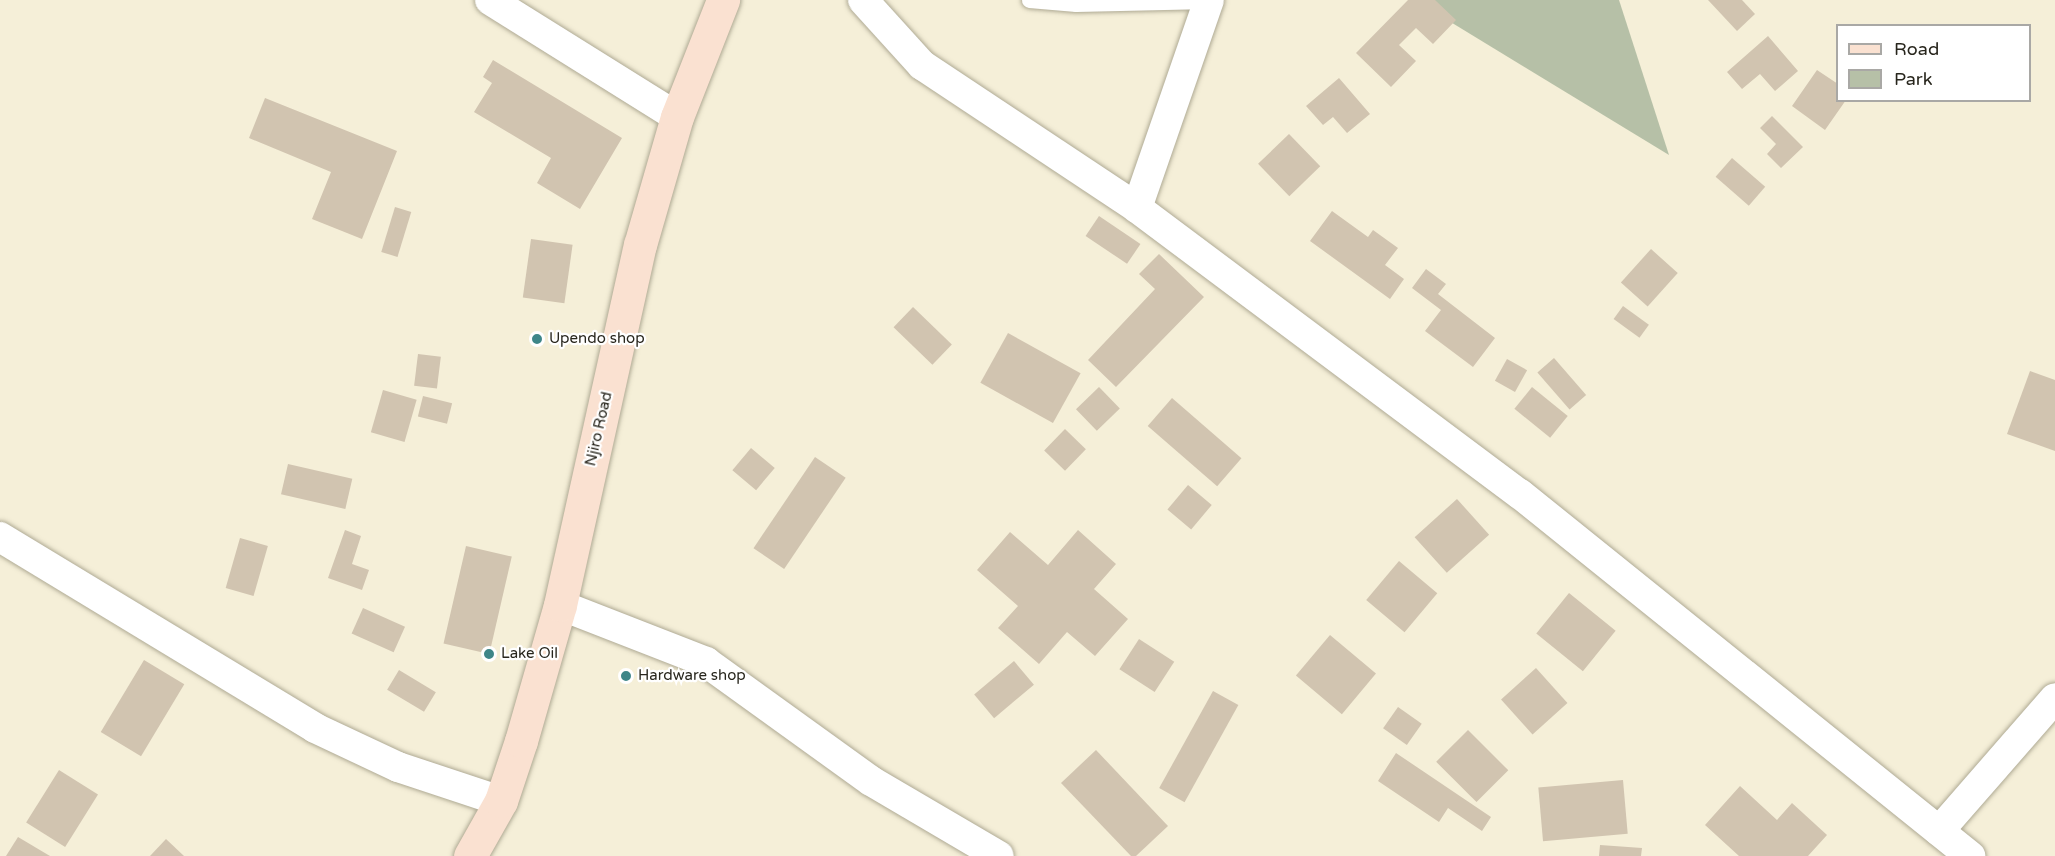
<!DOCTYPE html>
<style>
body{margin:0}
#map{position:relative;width:2055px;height:856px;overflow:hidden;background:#f5efd8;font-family:"Varela Round",sans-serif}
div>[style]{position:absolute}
.green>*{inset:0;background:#b6c0a7}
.building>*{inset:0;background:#d1c4b0;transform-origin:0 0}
.roads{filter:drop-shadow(0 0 2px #afaa94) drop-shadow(0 0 2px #afaa94)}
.lane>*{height:15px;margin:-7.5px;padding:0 7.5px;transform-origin:7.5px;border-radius:7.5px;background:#fff}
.street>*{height:30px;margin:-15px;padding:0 15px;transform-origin:15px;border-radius:15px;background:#fff}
.secondary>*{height:33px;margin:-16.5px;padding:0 16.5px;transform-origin:16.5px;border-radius:16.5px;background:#fae1d1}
.dots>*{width:16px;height:16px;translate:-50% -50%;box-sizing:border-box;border:3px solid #fff;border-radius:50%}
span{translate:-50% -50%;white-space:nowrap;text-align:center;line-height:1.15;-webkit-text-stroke:4.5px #fff;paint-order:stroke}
.poi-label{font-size:15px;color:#28261d}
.left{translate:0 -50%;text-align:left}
.street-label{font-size:15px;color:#28261d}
.legend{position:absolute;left:1836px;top:24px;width:195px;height:78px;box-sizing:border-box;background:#fff;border:2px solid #a9a8a5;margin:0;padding:8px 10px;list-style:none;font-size:18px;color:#28261d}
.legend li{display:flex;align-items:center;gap:12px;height:30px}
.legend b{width:30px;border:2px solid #a9a8a5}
</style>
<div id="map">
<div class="green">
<i style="clip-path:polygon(1429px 0,1619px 0,1669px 155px,1426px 7px)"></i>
</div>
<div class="building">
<i style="clip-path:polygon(1408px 0,1435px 0,1456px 20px,1433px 44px,1416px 28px,1399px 45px,1416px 61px,1391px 87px,1356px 53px)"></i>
<i style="clip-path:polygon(1708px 0,1742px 0,1755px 14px,1737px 31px)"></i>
<i style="clip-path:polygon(1768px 36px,1798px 71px,1775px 91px,1760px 74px,1742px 89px,1727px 72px)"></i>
<i style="clip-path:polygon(493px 60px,622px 138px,580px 209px,537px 183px,551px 158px,474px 112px,492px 83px,483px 77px)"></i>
<i style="clip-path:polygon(1817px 70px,1838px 84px,1838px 100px,1846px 100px,1825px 130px,1792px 106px)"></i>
<i style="clip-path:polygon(1339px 78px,1370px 114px,1347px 133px,1333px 117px,1323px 125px,1306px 106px)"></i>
<i style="clip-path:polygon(265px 98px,397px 151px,362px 239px,312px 219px,331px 172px,249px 138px)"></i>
<i style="clip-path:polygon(1772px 116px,1803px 147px,1781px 168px,1767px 154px,1776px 144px,1760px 128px)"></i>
<i style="left:1289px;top:134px;width:45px;height:43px;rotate:46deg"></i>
<i style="left:1732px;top:158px;width:44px;height:25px;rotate:41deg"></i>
<i style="left:395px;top:207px;width:17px;height:47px;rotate:17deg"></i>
<i style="clip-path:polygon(1332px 211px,1368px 237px,1373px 230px,1398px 248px,1385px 265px,1404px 279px,1390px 299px,1310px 241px)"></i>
<i style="left:1099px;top:216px;width:50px;height:24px;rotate:34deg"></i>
<i style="left:531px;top:239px;width:42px;height:59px;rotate:8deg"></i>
<i style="left:1651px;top:249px;width:36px;height:45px;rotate:42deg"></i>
<i style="clip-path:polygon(1159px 254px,1204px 297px,1116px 387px,1088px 360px,1155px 289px,1139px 274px)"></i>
<i style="clip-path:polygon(1426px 269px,1446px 284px,1438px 294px,1495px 338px,1473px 367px,1425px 331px,1441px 310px,1412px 288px)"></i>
<i style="left:1623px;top:306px;width:32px;height:16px;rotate:36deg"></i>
<i style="left:913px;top:307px;width:54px;height:28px;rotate:44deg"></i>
<i style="left:1008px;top:333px;width:83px;height:57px;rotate:29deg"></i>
<i style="left:418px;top:354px;width:23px;height:32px;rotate:7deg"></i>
<i style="left:1554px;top:358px;width:49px;height:22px;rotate:49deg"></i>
<i style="left:1507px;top:359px;width:23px;height:25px;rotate:29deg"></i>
<i style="clip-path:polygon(2030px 371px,2055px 380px,2055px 451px,2007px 434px)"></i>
<i style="left:1099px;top:387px;width:30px;height:32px;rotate:46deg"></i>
<i style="left:1532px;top:387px;width:46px;height:28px;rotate:39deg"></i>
<i style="left:383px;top:390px;width:35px;height:44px;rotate:16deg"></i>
<i style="left:423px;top:396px;width:30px;height:21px;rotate:14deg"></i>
<i style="left:1172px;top:398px;width:92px;height:37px;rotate:41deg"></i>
<i style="left:1065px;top:429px;width:29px;height:30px;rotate:44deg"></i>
<i style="left:751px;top:448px;width:31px;height:29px;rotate:40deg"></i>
<i style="left:815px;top:457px;width:37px;height:110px;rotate:34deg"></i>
<i style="left:288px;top:464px;width:66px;height:31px;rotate:13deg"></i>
<i style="left:1188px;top:485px;width:31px;height:32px;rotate:40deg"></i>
<i style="left:1457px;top:499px;width:48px;height:57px;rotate:48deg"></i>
<i style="clip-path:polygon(345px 530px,361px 536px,352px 564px,369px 570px,362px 590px,328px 578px)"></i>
<i style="clip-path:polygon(1078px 530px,1116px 564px,1094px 589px,1128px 619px,1095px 656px,1067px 632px,1039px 664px,998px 628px,1018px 606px,977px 570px,1010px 532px,1048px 565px)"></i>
<i style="left:240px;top:538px;width:29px;height:52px;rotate:16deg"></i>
<i style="left:466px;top:546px;width:47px;height:100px;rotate:13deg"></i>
<i style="left:1399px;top:561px;width:50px;height:51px;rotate:40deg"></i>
<i style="left:1569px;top:593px;width:60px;height:52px;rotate:39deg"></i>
<i style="left:363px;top:608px;width:46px;height:28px;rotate:24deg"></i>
<i style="left:1330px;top:635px;width:60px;height:53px;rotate:40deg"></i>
<i style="left:1139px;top:639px;width:42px;height:36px;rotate:33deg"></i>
<i style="left:144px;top:660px;width:47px;height:84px;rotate:31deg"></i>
<i style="left:1014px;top:661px;width:31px;height:52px;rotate:50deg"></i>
<i style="left:1536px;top:668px;width:47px;height:47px;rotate:48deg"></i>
<i style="left:399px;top:670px;width:43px;height:23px;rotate:31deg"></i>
<i style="left:1213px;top:691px;width:29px;height:111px;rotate:29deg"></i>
<i style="left:1398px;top:707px;width:29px;height:26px;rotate:35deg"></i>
<i style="left:1468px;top:730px;width:57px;height:45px;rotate:45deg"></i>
<i style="clip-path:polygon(1096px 750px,1168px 826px,1136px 856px,1131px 856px,1061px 783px)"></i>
<i style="clip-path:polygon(1396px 753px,1491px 817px,1482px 831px,1448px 808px,1439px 822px,1378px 781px)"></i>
<i style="left:59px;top:770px;width:46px;height:62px;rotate:32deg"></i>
<i style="left:1623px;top:780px;width:54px;height:85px;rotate:85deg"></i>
<i style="clip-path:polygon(1740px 786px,1777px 820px,1792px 803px,1827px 835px,1808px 856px,1739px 856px,1705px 825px)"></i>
<i style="clip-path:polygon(18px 837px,50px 856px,6px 856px)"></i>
<i style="clip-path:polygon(166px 839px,184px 856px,150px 856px)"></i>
<i style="clip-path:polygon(1600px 845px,1642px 848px,1641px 856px,1599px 856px)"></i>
</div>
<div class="roads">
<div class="lane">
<i style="left:1029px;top:0;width:47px;rotate:4.9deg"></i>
<i style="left:1076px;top:4px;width:133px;rotate:-1.3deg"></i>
</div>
<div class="street">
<i style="left:490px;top:0;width:221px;rotate:32deg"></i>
<i style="left:863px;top:0;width:88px;rotate:47.8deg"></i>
<i style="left:922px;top:65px;width:258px;rotate:33.6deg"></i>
<i style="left:1137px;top:208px;width:478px;rotate:36.8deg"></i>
<i style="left:1520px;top:494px;width:578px;rotate:38.81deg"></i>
<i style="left:1137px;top:208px;width:220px;rotate:-70.9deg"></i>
<i style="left:0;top:537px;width:368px;rotate:31.2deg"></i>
<i style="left:315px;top:728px;width:92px;rotate:25.2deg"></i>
<i style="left:398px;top:767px;width:108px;rotate:18.3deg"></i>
<i style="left:560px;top:605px;width:157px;rotate:21.3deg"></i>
<i style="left:706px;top:662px;width:203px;rotate:35.8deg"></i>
<i style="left:871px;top:781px;width:148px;rotate:30.4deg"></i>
<i style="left:1939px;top:831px;width:176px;rotate:-48.9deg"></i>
</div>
<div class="secondary">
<i style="left:470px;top:856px;width:63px;rotate:-60.6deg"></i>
<i style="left:501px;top:801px;width:63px;rotate:-71.6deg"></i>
<i style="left:521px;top:741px;width:141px;rotate:-74deg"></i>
<i style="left:560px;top:605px;width:369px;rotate:-77.5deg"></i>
<i style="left:640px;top:245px;width:133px;rotate:-73.9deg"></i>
<i style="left:677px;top:117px;width:126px;rotate:-68.5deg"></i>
</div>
</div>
<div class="dots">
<i style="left:537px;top:339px;background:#3e8688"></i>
<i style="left:489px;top:654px;background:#3e8688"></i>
<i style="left:626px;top:676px;background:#3e8688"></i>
</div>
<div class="poi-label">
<span class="left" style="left:549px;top:339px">Upendo shop</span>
<span class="left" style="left:501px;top:654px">Lake Oil</span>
<span class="left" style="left:638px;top:676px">Hardware shop</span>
</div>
<div class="street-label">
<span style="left:599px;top:429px;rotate:-77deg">Njiro Road</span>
</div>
<ul class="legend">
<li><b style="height:8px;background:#fae1d1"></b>Road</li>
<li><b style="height:16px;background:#b6c0a7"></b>Park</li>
</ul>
</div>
